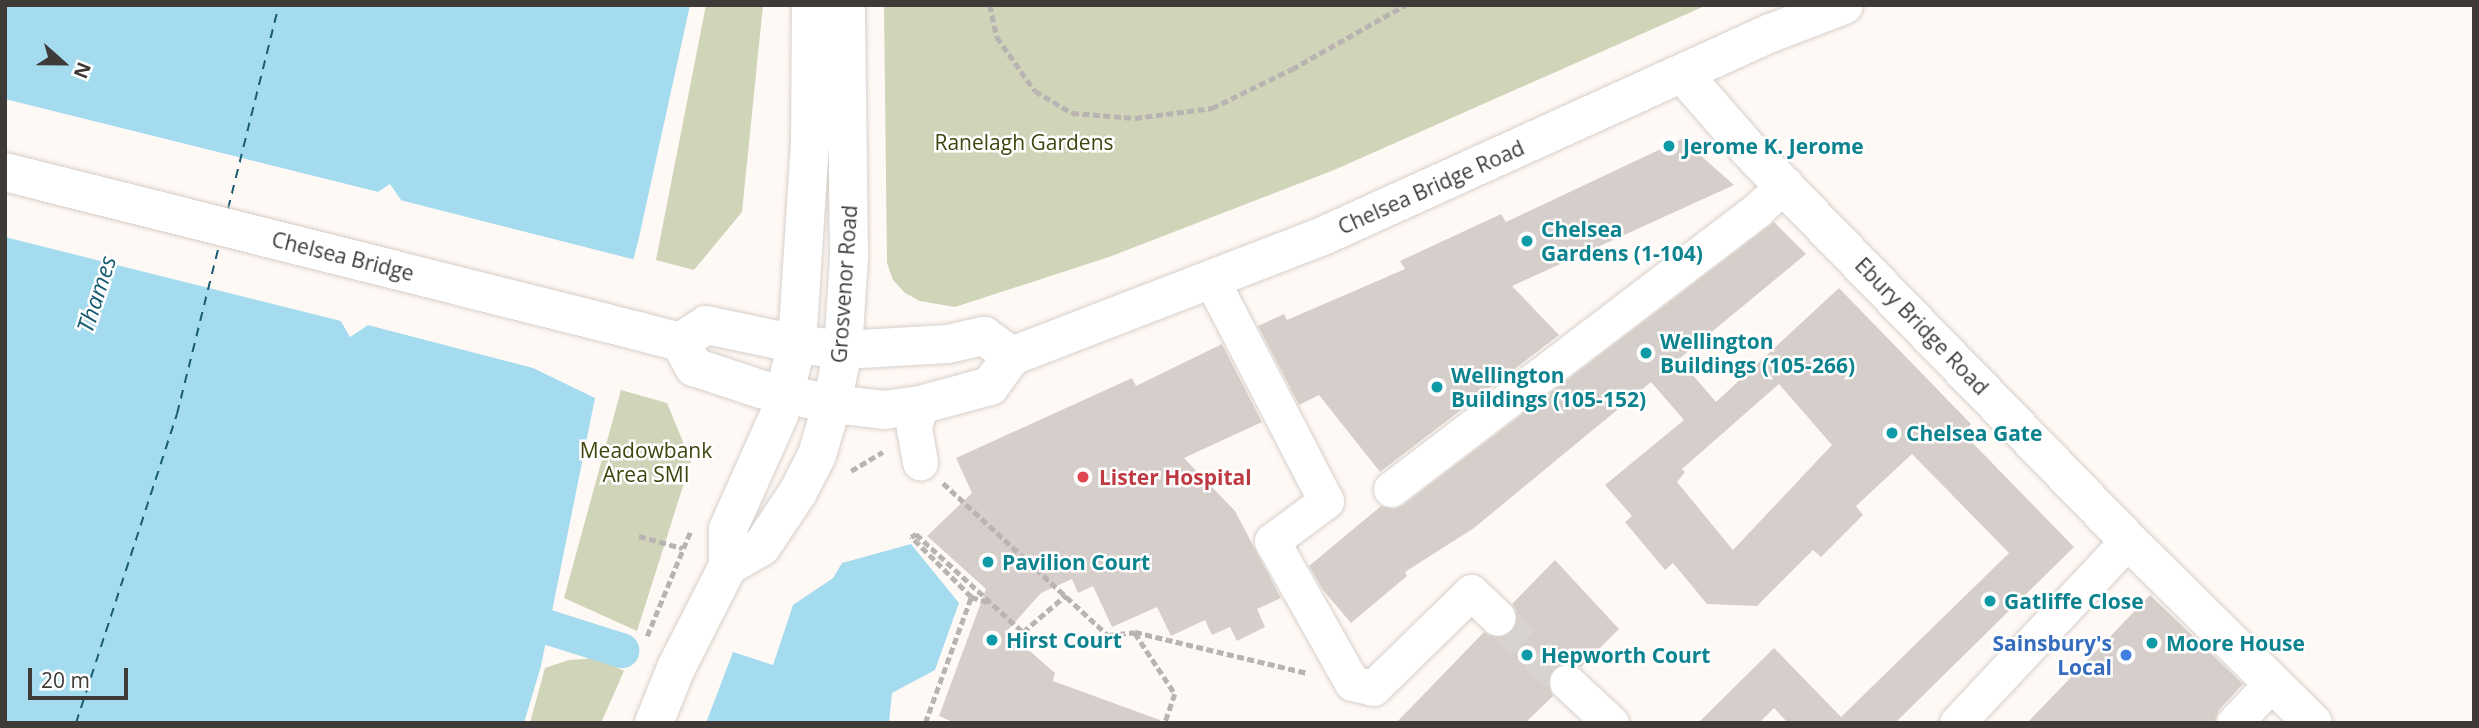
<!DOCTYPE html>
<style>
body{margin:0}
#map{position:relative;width:2479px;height:728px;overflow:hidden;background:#fff9f5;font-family:"Open Sans",sans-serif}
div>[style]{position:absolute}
.green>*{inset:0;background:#d0d4b8}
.water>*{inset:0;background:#a5dbef}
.pier>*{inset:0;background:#fff9f5;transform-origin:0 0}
.canal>*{height:35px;margin:-17.5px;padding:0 17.5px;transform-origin:17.5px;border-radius:17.5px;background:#a5dbef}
.ferry>*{height:2px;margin-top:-1px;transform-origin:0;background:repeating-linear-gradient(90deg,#175c71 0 9px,transparent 0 16px)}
.building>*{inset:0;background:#d6ceca}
.minor-tunnel>*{height:35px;margin-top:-17.5px;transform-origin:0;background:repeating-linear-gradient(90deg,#d8d3cf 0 35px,transparent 0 53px)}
.path>*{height:4.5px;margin-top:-2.25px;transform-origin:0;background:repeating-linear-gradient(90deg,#b9b4b1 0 7px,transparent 0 10.5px)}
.roads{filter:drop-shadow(0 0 2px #d7d0cb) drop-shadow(0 0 2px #d7d0cb)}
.minor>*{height:35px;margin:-17.5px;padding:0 17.5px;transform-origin:17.5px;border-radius:17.5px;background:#fff}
.major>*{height:38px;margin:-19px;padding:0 19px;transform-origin:19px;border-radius:19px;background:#fff}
.highway>*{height:38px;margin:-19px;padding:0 19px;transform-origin:19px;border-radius:19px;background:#fff}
.dots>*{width:19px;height:19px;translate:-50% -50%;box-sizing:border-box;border:4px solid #fff;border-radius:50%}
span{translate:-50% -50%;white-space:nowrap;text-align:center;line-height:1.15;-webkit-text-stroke:5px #fff;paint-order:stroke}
.park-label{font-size:21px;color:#41450f}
.culture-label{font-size:21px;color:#0d838f;font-weight:700}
.left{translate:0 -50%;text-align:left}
.street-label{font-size:21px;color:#3d3a38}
.health-label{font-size:21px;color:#be3a42;font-weight:700}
.shop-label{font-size:21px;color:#366cbe;font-weight:700}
.right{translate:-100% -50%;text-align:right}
.water-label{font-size:23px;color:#175c71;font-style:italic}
.frame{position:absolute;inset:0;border:7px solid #3d3a38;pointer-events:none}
.north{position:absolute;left:28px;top:28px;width:70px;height:70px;-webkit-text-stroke:5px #fff;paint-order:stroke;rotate:111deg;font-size:19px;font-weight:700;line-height:28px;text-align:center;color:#3d3a38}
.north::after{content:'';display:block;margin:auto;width:24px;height:32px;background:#3d3a38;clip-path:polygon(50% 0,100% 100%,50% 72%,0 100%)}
.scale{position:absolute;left:28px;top:668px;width:100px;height:32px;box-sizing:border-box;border:4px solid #3d3a38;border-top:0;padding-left:9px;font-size:21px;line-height:24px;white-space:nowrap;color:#3d3a38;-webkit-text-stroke:5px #fff;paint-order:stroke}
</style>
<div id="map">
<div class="green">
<i style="clip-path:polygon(706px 5px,763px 5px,742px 212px,694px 270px,656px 260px)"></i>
<i style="clip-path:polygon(884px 5px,1707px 5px,1334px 170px,1109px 257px,955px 307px,920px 301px,905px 293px,893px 280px,887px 263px)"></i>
<i style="clip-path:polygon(621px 390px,667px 403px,691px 461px,637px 631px,564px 598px)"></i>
<i style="clip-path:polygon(599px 658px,624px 671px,601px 723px,530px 723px,545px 668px,569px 660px)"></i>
</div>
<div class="water">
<i style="clip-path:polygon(evenodd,5px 5px,690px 5px,638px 242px,595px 398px,541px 666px,524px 723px,5px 723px,5px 5px,390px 184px,401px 200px,368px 325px,350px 337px,339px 318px,375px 194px,390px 184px)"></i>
<i style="clip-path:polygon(911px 544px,959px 603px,935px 670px,892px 693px,889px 723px,706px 723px,733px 652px,773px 665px,793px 605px,833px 578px,842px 563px)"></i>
</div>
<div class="pier">
<i style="left:5px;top:99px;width:387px;height:134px;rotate:14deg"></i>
<i style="clip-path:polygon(396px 199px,636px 260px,599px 396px,595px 398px,533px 368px,364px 324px)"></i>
</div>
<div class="canal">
<i style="left:501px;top:618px;width:48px;rotate:10.8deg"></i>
<i style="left:548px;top:627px;width:77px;rotate:17.5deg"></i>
</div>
<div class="ferry">
<i style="left:228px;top:209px;width:210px;rotate:-76deg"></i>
<i style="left:76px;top:723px;width:325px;rotate:-71.9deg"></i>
<i style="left:177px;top:414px;width:174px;rotate:-76deg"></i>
</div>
<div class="building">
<i style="clip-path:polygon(1682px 139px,1734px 185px,1512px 286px,1559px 335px,1380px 472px,1319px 395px,1299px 405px,1258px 326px,1284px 314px,1287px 320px,1405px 269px,1400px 261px,1501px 214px,1506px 222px)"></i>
<i style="clip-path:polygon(evenodd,1774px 222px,1806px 254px,1679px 359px,1716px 402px,1839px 288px,1971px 424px,1963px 433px,2074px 547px,1895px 723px,1788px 723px,1774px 708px,1759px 723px,1698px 723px,1774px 648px,1841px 717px,2009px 553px,1912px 454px,1856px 506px,1863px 515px,1821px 557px,1813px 550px,1757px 606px,1707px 604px,1673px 563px,1665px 570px,1625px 522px,1632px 516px,1605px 485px,1684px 420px,1651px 382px,1474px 528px,1405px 572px,1407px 576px,1351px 623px,1323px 590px,1309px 566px,1381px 506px,1393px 509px,1403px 505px,1774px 222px,1779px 384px,1832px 445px,1733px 550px,1677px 482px,1685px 472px,1682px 469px,1779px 384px)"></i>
<i style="clip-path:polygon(1222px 344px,1262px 422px,1184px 458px,1235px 511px,1281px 598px,1257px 609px,1265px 627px,1237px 641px,1230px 627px,1212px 635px,1205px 620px,1171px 636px,1157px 607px,1112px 627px,1093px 586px,1078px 593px,1072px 579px,1041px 593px,1007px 631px,1055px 673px,1053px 681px,1160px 720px,1159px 723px,955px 723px,939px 716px,986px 589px,927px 536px,972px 493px,956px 458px,1132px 378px,1136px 386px)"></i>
<i style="clip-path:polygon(1555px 560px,1619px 629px,1581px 667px,1571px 662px,1553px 668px,1547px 678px,1553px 696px,1525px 723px,1396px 723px,1484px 632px,1494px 638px,1512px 632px,1518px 622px,1517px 612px,1512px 604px)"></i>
<i style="clip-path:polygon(2150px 595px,2243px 684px,2219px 710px,2214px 723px,2027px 723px)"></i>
</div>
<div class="minor-tunnel">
<i style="left:1498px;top:618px;width:94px;rotate:42.8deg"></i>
</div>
<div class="path">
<i style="left:990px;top:5px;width:33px;rotate:78deg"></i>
<i style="left:997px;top:37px;width:66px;rotate:54.9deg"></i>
<i style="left:1035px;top:91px;width:43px;rotate:30.7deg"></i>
<i style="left:1072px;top:113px;width:63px;rotate:4.5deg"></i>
<i style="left:1135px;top:118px;width:78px;rotate:-7.4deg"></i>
<i style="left:1212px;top:108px;width:89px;rotate:-26deg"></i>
<i style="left:1292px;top:69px;width:130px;rotate:-29.5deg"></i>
<i style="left:851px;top:471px;width:37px;rotate:-31deg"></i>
<i style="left:943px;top:483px;width:224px;rotate:42.7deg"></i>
<i style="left:1108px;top:635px;width:27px;rotate:-6deg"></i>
<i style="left:1135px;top:632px;width:177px;rotate:13.4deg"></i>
<i style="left:639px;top:536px;width:45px;rotate:15.6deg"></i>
<i style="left:971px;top:597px;width:17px;rotate:17deg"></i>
<i style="left:1135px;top:633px;width:73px;rotate:56.7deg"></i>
<i style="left:1175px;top:694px;width:31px;rotate:109deg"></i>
<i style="left:647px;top:636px;width:115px;rotate:-67.5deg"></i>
<i style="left:925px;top:723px;width:134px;rotate:-69.9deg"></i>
<i style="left:971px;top:597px;width:85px;rotate:-135deg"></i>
<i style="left:911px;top:537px;width:6px;rotate:-31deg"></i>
<i style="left:916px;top:534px;width:145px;rotate:42.5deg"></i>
<i style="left:1023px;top:632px;width:57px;rotate:-40.7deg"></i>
</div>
<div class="roads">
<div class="minor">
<i style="left:1211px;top:279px;width:250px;rotate:62.6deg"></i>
<i style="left:1326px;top:501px;width:67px;rotate:143.5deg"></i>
<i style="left:1272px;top:541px;width:163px;rotate:60.6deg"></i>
<i style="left:1352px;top:683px;width:22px;rotate:13deg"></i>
<i style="left:1373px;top:688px;width:137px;rotate:-44.4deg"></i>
<i style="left:1471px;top:592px;width:37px;rotate:44deg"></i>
<i style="left:920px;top:405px;width:24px;rotate:105deg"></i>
<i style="left:914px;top:428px;width:35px;rotate:80deg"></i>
<i style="left:1391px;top:489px;width:459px;rotate:-37.3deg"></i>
<i style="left:1756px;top:211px;width:40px;rotate:-43deg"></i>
<i style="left:1567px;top:682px;width:60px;rotate:43deg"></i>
<i style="left:1957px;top:723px;width:250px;rotate:-46.9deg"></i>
<i style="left:2234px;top:723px;width:54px;rotate:-46.5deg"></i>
</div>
<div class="major">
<i style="left:1683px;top:74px;width:102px;rotate:49deg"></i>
<i style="left:1750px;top:151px;width:542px;rotate:45.82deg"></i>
<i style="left:2128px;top:540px;width:260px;rotate:44.7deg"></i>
<i style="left:5px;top:172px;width:649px;rotate:14.1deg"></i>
<i style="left:634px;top:330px;width:48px;rotate:14.6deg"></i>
<i style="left:680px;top:342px;width:29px;rotate:61deg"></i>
<i style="left:694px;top:367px;width:70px;rotate:18.4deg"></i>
<i style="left:760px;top:389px;width:74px;rotate:11.8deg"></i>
<i style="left:832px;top:404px;width:52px;rotate:6.6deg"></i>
<i style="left:884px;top:410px;width:36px;rotate:-8deg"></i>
<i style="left:920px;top:405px;width:73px;rotate:-15.2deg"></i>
<i style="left:990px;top:386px;width:37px;rotate:-54deg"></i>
<i style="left:1012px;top:356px;width:333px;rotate:-21.1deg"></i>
<i style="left:1323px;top:236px;width:492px;rotate:-24.4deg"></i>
<i style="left:1771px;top:33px;width:78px;rotate:-21deg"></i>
<i style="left:680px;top:342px;width:31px;rotate:-33deg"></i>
<i style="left:706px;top:325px;width:93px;rotate:11.8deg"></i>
<i style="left:797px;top:344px;width:46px;rotate:7.4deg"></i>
<i style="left:843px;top:350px;width:105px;rotate:-3.3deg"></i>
<i style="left:948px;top:344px;width:37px;rotate:-13deg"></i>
<i style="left:984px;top:336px;width:34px;rotate:36deg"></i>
</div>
<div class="highway">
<i style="left:728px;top:566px;width:39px;rotate:-30deg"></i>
<i style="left:762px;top:546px;width:65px;rotate:-56.3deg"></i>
<i style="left:798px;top:492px;width:42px;rotate:-62.8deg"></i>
<i style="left:817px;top:455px;width:53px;rotate:-73.6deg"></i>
<i style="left:832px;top:404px;width:55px;rotate:-78.5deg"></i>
<i style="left:843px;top:350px;width:94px;rotate:-86.3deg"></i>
<i style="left:849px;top:256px;width:251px;rotate:-90.7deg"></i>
<i style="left:654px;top:723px;width:59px;rotate:-68.2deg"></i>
<i style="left:676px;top:668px;width:114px;rotate:-63deg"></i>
<i style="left:728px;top:566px;width:37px;rotate:-90deg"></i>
<i style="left:728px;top:529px;width:125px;rotate:-65.9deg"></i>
<i style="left:779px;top:415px;width:73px;rotate:-75.8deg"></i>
<i style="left:797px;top:344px;width:201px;rotate:-86.3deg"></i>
<i style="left:810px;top:143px;width:138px;rotate:-89.6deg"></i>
</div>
</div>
<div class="dots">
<i style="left:1669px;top:146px;background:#0f9aa8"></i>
<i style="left:1527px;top:241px;background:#0f9aa8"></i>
<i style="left:1646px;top:353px;background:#0f9aa8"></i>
<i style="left:1437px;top:387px;background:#0f9aa8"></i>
<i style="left:1892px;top:433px;background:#0f9aa8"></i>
<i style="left:1083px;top:477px;background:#e0444e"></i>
<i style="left:988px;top:562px;background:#0f9aa8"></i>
<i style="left:1990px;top:601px;background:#0f9aa8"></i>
<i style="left:992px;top:640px;background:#0f9aa8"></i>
<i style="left:2152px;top:643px;background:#0f9aa8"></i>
<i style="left:1527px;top:655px;background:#0f9aa8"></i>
<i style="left:2126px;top:655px;background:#3f7fe0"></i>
</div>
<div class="park-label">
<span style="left:1024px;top:142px">Ranelagh Gardens</span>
<span style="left:646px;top:462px">Meadowbank<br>Area SMI</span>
</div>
<div class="culture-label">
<span class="left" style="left:1683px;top:146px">Jerome K. Jerome</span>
<span class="left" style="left:1541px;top:241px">Chelsea<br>Gardens (1-104)</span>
<span class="left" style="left:1660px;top:353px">Wellington<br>Buildings (105-266)</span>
<span class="left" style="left:1451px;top:387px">Wellington<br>Buildings (105-152)</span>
<span class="left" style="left:1906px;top:433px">Chelsea Gate</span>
<span class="left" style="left:1002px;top:562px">Pavilion Court</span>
<span class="left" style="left:2004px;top:601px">Gatliffe Close</span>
<span class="left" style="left:1006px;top:640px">Hirst Court</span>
<span class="left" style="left:2166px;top:643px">Moore House</span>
<span class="left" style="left:1541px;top:655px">Hepworth Court</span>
</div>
<div class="street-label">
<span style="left:1431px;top:187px;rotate:-24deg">Chelsea Bridge Road</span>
<span style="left:343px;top:256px;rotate:14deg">Chelsea Bridge</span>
<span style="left:844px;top:284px;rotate:-86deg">Grosvenor Road</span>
<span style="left:1922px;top:326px;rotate:46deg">Ebury Bridge Road</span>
</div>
<div class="health-label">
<span class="left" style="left:1099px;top:477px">Lister Hospital</span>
</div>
<div class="shop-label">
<span class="right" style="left:2112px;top:655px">Sainsbury's<br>Local</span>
</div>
<div class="water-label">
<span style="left:96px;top:294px;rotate:-72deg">Thames</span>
</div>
<div class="frame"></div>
<div class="north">N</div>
<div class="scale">20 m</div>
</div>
